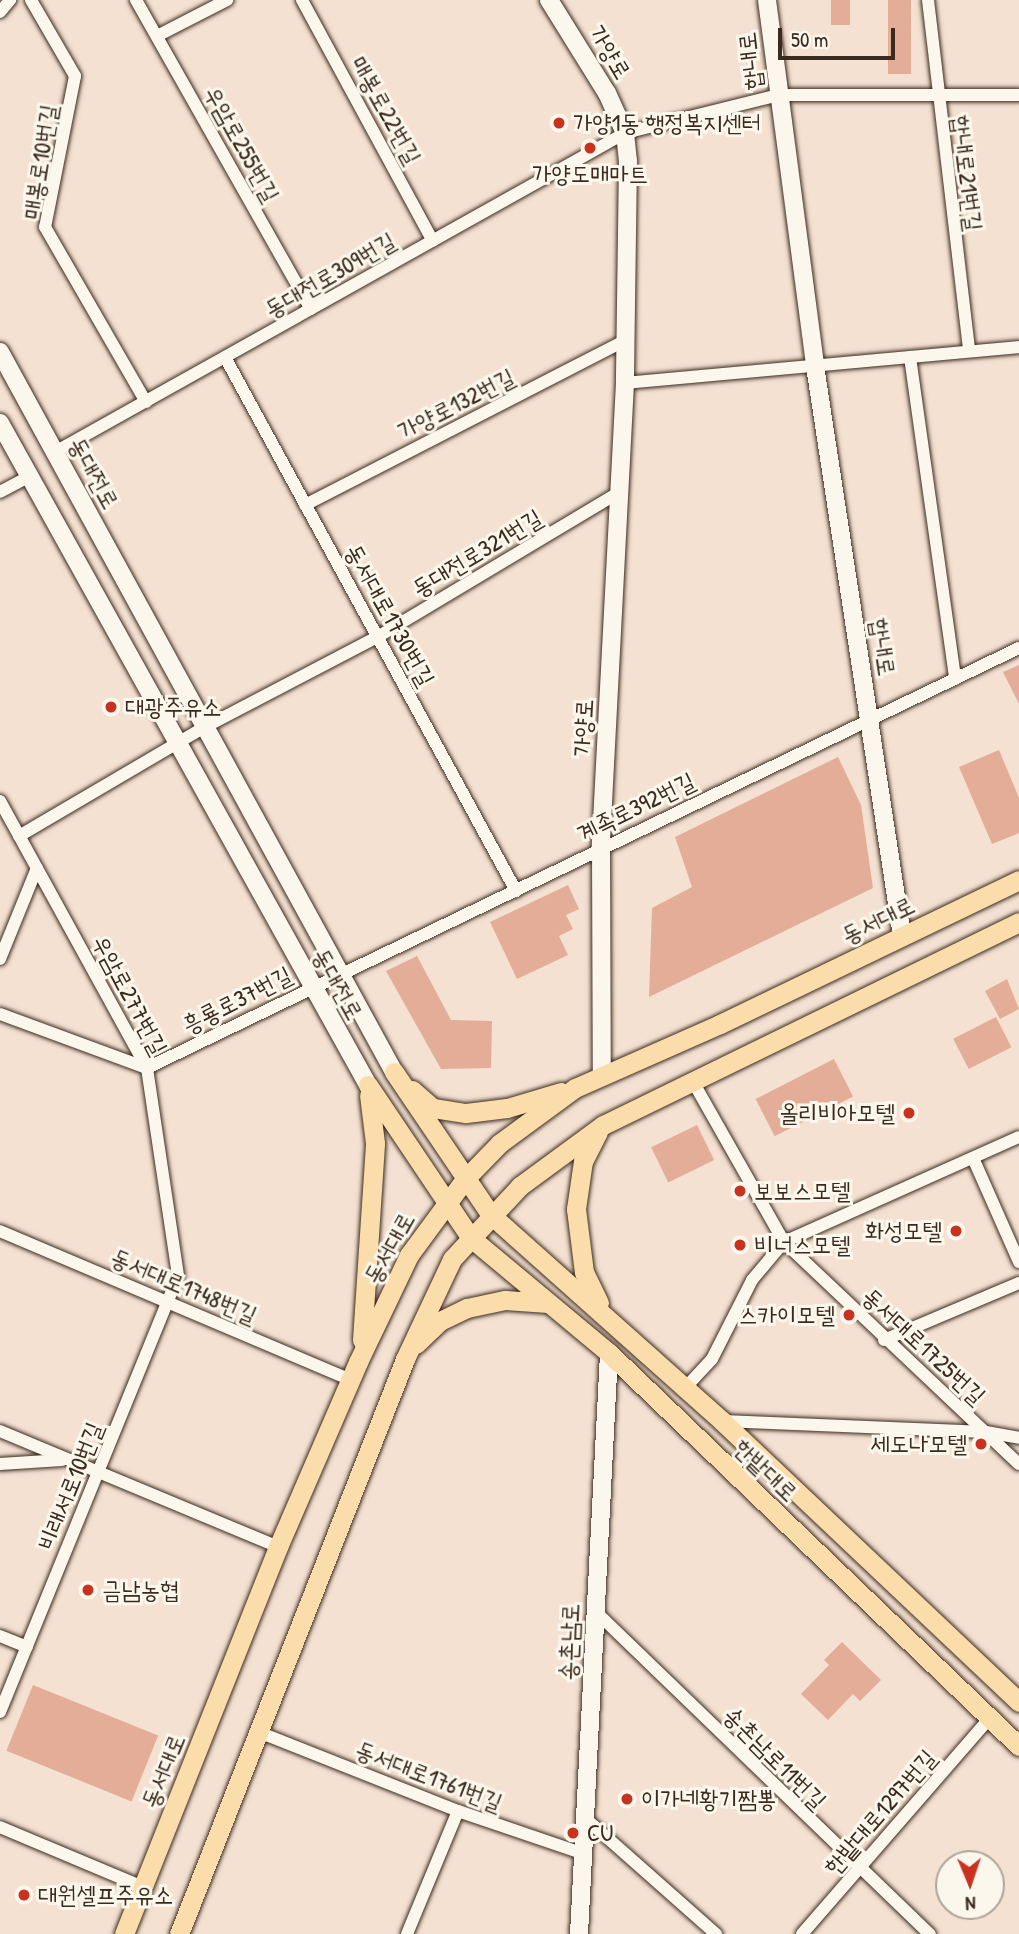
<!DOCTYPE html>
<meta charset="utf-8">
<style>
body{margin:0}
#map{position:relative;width:1019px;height:1934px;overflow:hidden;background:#f4e1d2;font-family:"Patrick Hand","Poor Story",sans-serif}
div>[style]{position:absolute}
.building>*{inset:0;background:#e3ad97;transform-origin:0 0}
.roads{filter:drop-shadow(0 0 2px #3b2a1e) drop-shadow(0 0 2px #3b2a1e)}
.street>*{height:12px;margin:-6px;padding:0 6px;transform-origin:6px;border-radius:6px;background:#fbf7ec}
.secondary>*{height:18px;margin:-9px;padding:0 9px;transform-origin:9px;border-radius:9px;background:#fbf7ec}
.primary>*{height:19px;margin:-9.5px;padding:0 9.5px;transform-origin:9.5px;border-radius:9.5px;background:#faddab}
.dots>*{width:19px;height:19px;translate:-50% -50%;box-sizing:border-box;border:4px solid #fbf7ec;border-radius:50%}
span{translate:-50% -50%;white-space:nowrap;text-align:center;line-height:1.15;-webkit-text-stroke:6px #fbf7ec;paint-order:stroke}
.street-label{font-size:24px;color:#3b2a1e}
.poi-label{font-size:24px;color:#3b2a1e}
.left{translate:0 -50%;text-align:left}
.right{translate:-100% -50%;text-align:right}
.north{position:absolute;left:935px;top:1850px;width:70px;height:70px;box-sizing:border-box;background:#fbf7ec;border:2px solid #aea59a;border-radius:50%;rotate:178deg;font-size:19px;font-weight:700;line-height:28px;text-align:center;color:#3b2a1e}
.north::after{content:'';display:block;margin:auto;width:24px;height:32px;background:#c8321e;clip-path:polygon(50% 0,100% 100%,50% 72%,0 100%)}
.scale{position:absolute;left:778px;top:28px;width:117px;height:32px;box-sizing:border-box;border:4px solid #3b2a1e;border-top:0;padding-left:9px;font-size:21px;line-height:24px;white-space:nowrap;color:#3b2a1e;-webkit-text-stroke:5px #fbf7ec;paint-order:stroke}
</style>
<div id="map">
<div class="building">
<i style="left:831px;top:0;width:19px;height:25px"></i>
<i style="left:888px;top:0;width:23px;height:74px"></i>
<i style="clip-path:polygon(1019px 665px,1019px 704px,1003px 672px)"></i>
<i style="clip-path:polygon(999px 750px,1019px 798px,1019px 833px,992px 844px,959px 767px)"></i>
<i style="clip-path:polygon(838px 757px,861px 805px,873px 888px,649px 997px,652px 908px,692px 887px,675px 837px)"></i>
<i style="clip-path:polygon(568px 885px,579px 909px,566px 915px,573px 929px,559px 936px,568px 955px,517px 979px,490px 922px)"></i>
<i style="clip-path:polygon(417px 956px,451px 1020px,492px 1021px,491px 1068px,441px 1069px,386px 971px)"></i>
<i style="clip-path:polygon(1007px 979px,1019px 1009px,1000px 1019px,985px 991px)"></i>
<i style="left:996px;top:1017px;width:34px;height:48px;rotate:63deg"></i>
<i style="left:834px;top:1059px;width:42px;height:88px;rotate:63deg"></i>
<i style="left:697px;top:1125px;width:39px;height:51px;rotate:64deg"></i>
<i style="clip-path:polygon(842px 1642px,881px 1680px,860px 1701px,853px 1694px,828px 1720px,801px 1694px,829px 1665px,824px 1660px)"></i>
<i style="left:33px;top:1685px;width:135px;height:71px;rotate:22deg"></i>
</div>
<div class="roads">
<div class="street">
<i style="left:31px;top:0;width:88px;rotate:59.9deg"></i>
<i style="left:75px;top:76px;width:154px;rotate:101.2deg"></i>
<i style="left:45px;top:227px;width:202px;rotate:60deg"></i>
<i style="left:136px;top:0;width:355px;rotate:60.5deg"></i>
<i style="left:302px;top:0;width:274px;rotate:61.5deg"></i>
<i style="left:928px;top:0;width:353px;rotate:83.3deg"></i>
<i style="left:0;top:12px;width:16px;rotate:-50deg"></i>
<i style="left:157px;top:36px;width:79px;rotate:-27.2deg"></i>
<i style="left:910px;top:357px;width:325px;rotate:82deg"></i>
<i style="left:226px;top:359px;width:606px;rotate:61.4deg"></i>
<i style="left:625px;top:383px;width:396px;rotate:-5.2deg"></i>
<i style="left:55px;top:452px;width:653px;rotate:-29.23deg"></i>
<i style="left:625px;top:133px;width:159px;rotate:-13.9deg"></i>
<i style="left:779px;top:95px;width:240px"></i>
<i style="left:0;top:492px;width:34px;rotate:-28deg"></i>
<i style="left:305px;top:505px;width:361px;rotate:-27.2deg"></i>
<i style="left:0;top:801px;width:305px;rotate:61.2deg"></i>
<i style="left:147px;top:1068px;width:210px;rotate:81.5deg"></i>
<i style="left:178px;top:1276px;width:471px;rotate:112.2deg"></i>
<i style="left:19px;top:836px;width:216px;rotate:-30.4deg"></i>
<i style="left:205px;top:727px;width:196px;rotate:-27.6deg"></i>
<i style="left:379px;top:636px;width:281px;rotate:-30.9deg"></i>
<i style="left:0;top:959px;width:98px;rotate:-67.9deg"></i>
<i style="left:0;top:1014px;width:157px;rotate:20.2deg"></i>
<i style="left:147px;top:1068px;width:968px;rotate:-25.72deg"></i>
<i style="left:692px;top:1080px;width:186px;rotate:60.4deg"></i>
<i style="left:784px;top:1242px;width:323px;rotate:43.4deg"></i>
<i style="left:973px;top:1158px;width:114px;rotate:66.1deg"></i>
<i style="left:0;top:1231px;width:381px;rotate:23deg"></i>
<i style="left:884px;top:1340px;width:147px;rotate:-22.9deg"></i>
<i style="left:686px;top:1387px;width:38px;rotate:-47deg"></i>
<i style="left:712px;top:1359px;width:89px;rotate:-63.1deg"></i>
<i style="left:752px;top:1280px;width:50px;rotate:-49.9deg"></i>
<i style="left:784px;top:1242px;width:257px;rotate:-24.1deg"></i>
<i style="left:723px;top:1421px;width:263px;rotate:2.4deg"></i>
<i style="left:986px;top:1432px;width:34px;rotate:10deg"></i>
<i style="left:0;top:1431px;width:301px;rotate:22.6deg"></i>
<i style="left:0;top:1464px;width:62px;rotate:-3.7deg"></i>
<i style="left:594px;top:1610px;width:467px;rotate:44deg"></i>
<i style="left:0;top:1636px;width:29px;rotate:22deg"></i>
<i style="left:261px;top:1733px;width:212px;rotate:21.6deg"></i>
<i style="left:458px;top:1811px;width:133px;rotate:18.8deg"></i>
<i style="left:586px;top:1819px;width:174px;rotate:41.5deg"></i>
<i style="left:0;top:1827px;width:155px;rotate:22.8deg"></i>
<i style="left:407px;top:1934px;width:133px;rotate:-67.5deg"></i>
<i style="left:802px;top:1934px;width:286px;rotate:-49deg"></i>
</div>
<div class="secondary">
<i style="left:549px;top:0;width:110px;rotate:58.1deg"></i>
<i style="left:607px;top:93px;width:44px;rotate:65.8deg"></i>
<i style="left:625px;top:133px;width:28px;rotate:84deg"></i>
<i style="left:628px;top:161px;width:222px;rotate:90.8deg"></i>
<i style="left:625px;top:383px;width:464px;rotate:93deg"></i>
<i style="left:601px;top:846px;width:230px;rotate:89.8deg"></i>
<i style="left:767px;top:0;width:369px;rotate:82.5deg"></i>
<i style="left:815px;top:366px;width:577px;rotate:81.32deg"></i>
<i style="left:0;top:352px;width:821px;rotate:61.31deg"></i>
<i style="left:0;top:423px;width:757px;rotate:60.93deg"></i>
<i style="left:579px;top:1934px;width:582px;rotate:-87.04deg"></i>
</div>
<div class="primary">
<i style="left:394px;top:1072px;width:173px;rotate:55.9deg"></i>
<i style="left:491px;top:1215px;width:310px;rotate:41.7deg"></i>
<i style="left:722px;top:1421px;width:409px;rotate:43.4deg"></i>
<i style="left:368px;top:1085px;width:184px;rotate:56.1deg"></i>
<i style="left:471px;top:1238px;width:180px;rotate:39.8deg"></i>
<i style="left:609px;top:1353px;width:568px;rotate:43.79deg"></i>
<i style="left:412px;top:1090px;width:28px;rotate:41deg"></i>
<i style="left:433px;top:1108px;width:33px;rotate:9deg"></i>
<i style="left:466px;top:1113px;width:41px;rotate:-7deg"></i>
<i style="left:507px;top:1108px;width:56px;rotate:-16.5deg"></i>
<i style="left:598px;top:1132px;width:33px;rotate:117deg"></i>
<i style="left:583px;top:1161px;width:49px;rotate:98.3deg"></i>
<i style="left:576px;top:1209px;width:64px;rotate:82.8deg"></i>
<i style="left:584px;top:1272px;width:34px;rotate:64deg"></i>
<i style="left:362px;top:1340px;width:197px;rotate:-86.2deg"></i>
<i style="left:375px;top:1143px;width:48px;rotate:-97.1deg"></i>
<i style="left:416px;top:1344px;width:33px;rotate:-44deg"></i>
<i style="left:440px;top:1321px;width:30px;rotate:-26deg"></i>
<i style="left:467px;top:1308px;width:39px;rotate:-12deg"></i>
<i style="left:505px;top:1300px;width:43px;rotate:4deg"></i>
<i style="left:124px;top:1934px;width:417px;rotate:-68.3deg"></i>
<i style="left:278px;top:1547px;width:202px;rotate:-66.6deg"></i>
<i style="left:358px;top:1362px;width:119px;rotate:-64.5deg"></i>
<i style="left:409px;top:1255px;width:94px;rotate:-53.6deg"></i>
<i style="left:465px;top:1179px;width:50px;rotate:-45.8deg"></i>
<i style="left:500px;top:1143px;width:93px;rotate:-36.3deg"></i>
<i style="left:575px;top:1088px;width:158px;rotate:-23.8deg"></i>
<i style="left:720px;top:1024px;width:332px;rotate:-25.7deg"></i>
<i style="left:179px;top:1934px;width:618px;rotate:-68.54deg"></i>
<i style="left:405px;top:1359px;width:110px;rotate:-64.8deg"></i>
<i style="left:452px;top:1259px;width:100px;rotate:-47deg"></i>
<i style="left:520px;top:1186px;width:103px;rotate:-36.3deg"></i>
<i style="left:603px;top:1125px;width:463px;rotate:-26deg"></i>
</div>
</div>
<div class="dots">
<i style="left:559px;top:123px;background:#c8321e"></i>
<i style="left:590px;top:148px;background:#c8321e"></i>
<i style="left:111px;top:707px;background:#c8321e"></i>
<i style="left:909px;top:1113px;background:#c8321e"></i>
<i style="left:740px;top:1191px;background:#c8321e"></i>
<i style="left:956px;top:1231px;background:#c8321e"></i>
<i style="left:740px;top:1245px;background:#c8321e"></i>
<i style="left:849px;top:1315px;background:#c8321e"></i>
<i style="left:981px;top:1444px;background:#c8321e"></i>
<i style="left:88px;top:1590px;background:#c8321e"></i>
<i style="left:627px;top:1799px;background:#c8321e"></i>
<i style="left:573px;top:1833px;background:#c8321e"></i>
<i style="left:24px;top:1895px;background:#c8321e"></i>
</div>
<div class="street-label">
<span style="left:610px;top:52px;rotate:59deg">가양로</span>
<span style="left:750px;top:61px;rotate:-97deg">합내로</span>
<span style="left:386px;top:110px;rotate:61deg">매봉로22번길</span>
<span style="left:242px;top:144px;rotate:61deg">우암로255번길</span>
<span style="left:40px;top:162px;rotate:-81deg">매봉로10번길</span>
<span style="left:967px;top:173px;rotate:83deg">합내로21번길</span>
<span style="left:330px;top:275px;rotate:-30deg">동대전로309번길</span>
<span style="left:456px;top:404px;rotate:-27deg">가양로132번길</span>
<span style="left:94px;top:473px;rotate:61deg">동대전로</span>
<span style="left:477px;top:553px;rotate:-31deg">동대전로321번길</span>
<span style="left:390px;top:615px;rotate:61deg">동서대로1730번길</span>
<span style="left:883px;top:647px;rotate:81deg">합내로</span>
<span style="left:583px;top:728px;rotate:-87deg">가양로</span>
<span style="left:636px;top:807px;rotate:-26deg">계족로392번길</span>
<span style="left:878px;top:920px;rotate:-26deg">동서대로</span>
<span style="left:338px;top:984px;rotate:61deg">동대전로</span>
<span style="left:130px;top:995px;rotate:62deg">우암로277번길</span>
<span style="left:237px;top:1000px;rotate:-27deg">흥룡로37번길</span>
<span style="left:389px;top:1248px;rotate:-61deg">동서대로</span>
<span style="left:184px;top:1286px;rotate:23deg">동서대로1748번길</span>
<span style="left:924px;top:1346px;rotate:43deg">동서대로1725번길</span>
<span style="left:766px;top:1470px;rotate:44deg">한밭대로</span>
<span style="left:70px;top:1486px;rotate:-68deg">비래서로10번길</span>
<span style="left:569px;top:1642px;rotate:-88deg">송촌남로</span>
<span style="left:775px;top:1758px;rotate:45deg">송촌남로11번길</span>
<span style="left:163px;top:1771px;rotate:-68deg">동서대로</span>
<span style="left:429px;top:1776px;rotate:21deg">동서대로1761번길</span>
<span style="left:880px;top:1812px;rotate:-49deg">한밭대로1297번길</span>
</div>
<div class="poi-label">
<span class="left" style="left:573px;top:123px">가양1동 행정복지센터</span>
<span style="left:590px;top:174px">가양도매마트</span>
<span class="left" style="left:125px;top:707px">대광주유소</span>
<span class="right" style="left:895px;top:1113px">올리비아모텔</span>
<span class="left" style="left:754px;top:1191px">보보스모텔</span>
<span class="right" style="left:942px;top:1231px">화성모텔</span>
<span class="left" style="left:754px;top:1245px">비너스모텔</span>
<span class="right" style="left:835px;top:1315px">스카이모텔</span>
<span class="right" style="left:967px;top:1444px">세도나모텔</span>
<span class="left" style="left:102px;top:1590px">금남농협</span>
<span class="left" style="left:641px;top:1799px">이가네황기짬뽕</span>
<span class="left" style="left:587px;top:1833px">CU</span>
<span class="left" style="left:38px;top:1895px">대원셀프주유소</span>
</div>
<div class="north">N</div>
<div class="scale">50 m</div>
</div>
